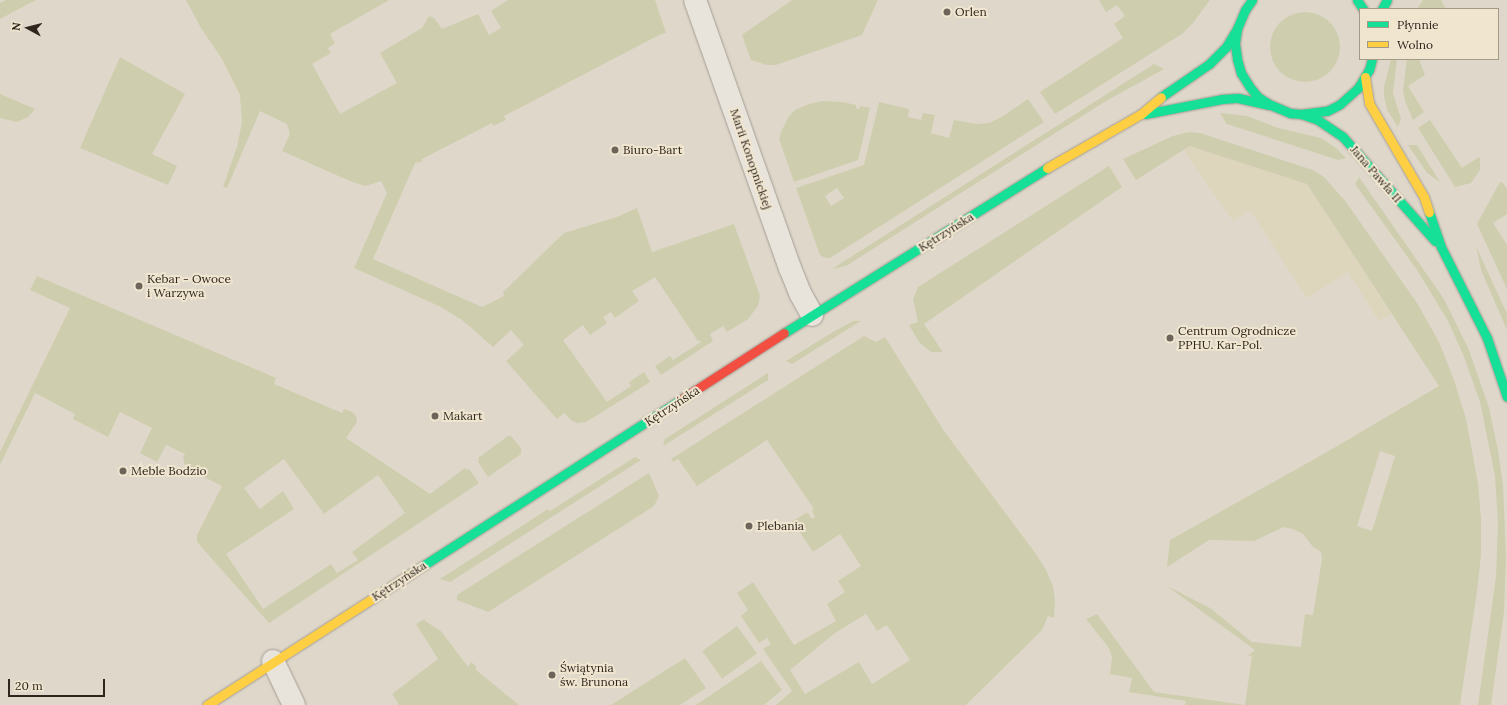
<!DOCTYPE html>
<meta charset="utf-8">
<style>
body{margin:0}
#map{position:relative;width:1507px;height:705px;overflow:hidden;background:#dfd8ca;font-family:Lora,serif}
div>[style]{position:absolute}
.farmland>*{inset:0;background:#ddd5bc}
.green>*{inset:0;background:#cecdae;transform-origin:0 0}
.round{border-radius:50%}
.roads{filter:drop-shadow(0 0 1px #a49d94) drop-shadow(0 0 1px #a49d94)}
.street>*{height:22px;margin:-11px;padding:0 11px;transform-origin:11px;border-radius:11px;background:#e8e3db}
.fast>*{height:9px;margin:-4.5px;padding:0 4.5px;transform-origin:4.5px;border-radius:4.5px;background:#16e098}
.slow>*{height:9px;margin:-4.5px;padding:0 4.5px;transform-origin:4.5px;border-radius:4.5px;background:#ffcf43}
.jam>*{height:9px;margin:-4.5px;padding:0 4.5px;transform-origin:4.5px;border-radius:4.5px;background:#f24e42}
.dots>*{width:11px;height:11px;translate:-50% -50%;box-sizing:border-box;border:2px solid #f0e6d0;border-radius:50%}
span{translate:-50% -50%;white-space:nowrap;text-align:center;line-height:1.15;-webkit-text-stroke:4px #f0e6d0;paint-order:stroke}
.poi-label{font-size:12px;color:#30261e}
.left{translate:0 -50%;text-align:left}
.street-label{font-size:12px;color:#30261e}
.legend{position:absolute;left:1359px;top:8px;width:140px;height:52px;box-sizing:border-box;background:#f0e6d0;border:1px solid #a39989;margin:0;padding:5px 7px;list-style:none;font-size:12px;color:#30261e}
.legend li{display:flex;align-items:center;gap:8px;height:20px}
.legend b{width:20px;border:1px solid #a39989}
.north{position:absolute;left:8px;top:8px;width:40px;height:40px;-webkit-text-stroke:3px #f0e6d0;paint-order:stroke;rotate:277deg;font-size:11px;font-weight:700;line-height:16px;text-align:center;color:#30261e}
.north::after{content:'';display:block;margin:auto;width:14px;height:18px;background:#30261e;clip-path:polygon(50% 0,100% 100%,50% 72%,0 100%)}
.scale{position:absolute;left:8px;top:679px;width:97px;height:18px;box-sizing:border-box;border:2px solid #30261e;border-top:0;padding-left:5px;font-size:12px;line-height:14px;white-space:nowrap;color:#30261e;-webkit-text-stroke:3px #f0e6d0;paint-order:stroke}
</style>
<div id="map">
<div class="farmland">
<i style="clip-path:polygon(1190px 146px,1307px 184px,1391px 314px,1379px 321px,1348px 272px,1307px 298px,1250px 210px,1233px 221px,1184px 151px)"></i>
</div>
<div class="green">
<i style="clip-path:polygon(6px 0,36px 0,0 19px,0 3px)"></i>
<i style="clip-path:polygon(186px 0,389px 0,330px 34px,335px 43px,328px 48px,331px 53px,312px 64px,340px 114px,397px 83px,380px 53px,422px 28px,429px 16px,434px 18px,442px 29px,478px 14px,489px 35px,501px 28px,491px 11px,508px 0,655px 0,666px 33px,661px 34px,504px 116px,506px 120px,493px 126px,492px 123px,422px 159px,421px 163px,419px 162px,415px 163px,373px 259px,482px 307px,504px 296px,503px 292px,564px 233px,617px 217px,637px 208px,652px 252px,734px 224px,758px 290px,760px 296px,758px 306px,748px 319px,727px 332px,723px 326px,710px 334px,713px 341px,661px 375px,655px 366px,670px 356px,673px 360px,701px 342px,699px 340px,698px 341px,655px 277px,632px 291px,639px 301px,615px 318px,611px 312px,603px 317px,607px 323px,590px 335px,583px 325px,563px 340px,607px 402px,631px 386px,629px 382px,644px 372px,650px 382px,586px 422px,577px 423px,572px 421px,564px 413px,557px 419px,506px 361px,524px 345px,511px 330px,493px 347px,462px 320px,441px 307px,354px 268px,387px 193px,381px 181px,366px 186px,352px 182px,282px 151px,290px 134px,287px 124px,260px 111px,227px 188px,223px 187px,237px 147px,242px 122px,240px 95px,222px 59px,201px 28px)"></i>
<i style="clip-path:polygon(792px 0,878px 0,862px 35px,776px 65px,767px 65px,751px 60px,742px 35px)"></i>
<i style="clip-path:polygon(1099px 0,1210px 0,1193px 23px,1182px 34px,1055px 114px,1040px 92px,1123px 38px,1114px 24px,1125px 16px,1117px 5px,1106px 12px)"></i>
<i style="clip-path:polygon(1423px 0,1441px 0,1446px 9px,1417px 9px)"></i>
<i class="round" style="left:1270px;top:12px;width:70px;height:70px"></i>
<i style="clip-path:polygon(120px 57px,185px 94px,152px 154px,177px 166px,168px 185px,80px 148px)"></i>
<i style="clip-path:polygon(1391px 59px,1397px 59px,1393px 93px,1401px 119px,1398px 127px,1387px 110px,1384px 96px,1384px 87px)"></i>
<i style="clip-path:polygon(1407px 59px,1419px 59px,1425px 75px,1408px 86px,1424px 112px,1413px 120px,1405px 101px,1403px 90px)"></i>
<i style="clip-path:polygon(1154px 64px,1164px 69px,1106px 101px,846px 266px,832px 269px)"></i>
<i style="clip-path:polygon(0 94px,35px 109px,28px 117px,17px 122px,0 118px)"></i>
<i style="clip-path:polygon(evenodd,1028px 99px,1044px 122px,830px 258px,825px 258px,820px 255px,796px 188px,864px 165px,879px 102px,909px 109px,908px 117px,921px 120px,923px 113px,935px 115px,931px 133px,949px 138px,954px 120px,976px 124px,989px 123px,1000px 118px,1028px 99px,837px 188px,844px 198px,831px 206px,825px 196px,837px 188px)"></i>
<i style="clip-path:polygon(823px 101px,842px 102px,856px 105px,856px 108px,859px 109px,860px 106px,870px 108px,858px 160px,794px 182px,779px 139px,782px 130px,789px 116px,795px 110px,809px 104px)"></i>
<i style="clip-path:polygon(1220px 113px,1247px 116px,1278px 128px,1321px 138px,1336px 148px,1346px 158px,1338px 160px,1227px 124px)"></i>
<i style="clip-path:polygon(1430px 120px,1462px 168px,1479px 157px,1480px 159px,1480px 170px,1471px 183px,1455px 187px,1418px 128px)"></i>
<i style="clip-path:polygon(evenodd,1189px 132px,1200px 133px,1313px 170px,1324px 177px,1346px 202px,1417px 303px,1439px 342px,1454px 380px,1466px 419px,1478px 483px,1481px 519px,1481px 555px,1477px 592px,1460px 705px,1245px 705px,1252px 656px,1248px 656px,1255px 650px,1167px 586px,1210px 608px,1252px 642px,1301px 647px,1305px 614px,1313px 615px,1322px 559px,1321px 552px,1313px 547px,1303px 534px,1293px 529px,1284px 527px,1254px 541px,1209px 540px,1167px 567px,1170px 540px,1327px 452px,1439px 386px,1307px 184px,1190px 146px,1136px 180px,1123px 159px,1173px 136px,1189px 132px,1380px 451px,1395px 456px,1372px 531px,1357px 526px,1380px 451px)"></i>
<i style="clip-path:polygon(1408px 145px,1417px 145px,1440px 182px,1427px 173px)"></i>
<i style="clip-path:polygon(1109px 166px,1122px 187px,924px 324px,943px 352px,931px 352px,919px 342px,909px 325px,918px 322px,913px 299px,918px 287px)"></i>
<i style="clip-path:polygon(1359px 177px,1444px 299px,1469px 350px,1489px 408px,1498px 450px,1503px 486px,1506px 557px,1504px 612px,1491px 705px,1478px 705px,1496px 577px,1498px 523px,1495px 476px,1480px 402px,1463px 354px,1448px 321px,1417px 270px,1355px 184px)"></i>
<i style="clip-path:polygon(1500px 182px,1503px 183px,1507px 189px,1507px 214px,1493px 223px,1507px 245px,1507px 289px,1477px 224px)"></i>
<i style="clip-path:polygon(1476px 246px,1507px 314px,1507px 330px,1481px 270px)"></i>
<i style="clip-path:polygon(evenodd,37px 276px,276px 378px,274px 384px,342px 413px,344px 409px,352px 412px,356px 416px,357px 422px,346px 438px,430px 494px,465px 468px,466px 470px,469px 469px,479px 483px,269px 623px,197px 542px,197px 535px,222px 486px,186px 468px,183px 458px,185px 454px,166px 445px,157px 462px,140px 453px,152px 428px,120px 412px,108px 437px,73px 419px,75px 414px,35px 393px,0 465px,0 452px,70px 308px,30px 290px,37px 276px,284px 459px,324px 514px,378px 475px,405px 513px,352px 552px,358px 560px,337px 573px,331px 564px,263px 609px,226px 554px,294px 509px,283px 491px,260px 509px,244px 488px,284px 459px)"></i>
<i style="clip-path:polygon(853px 321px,861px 321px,792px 364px,786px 361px,833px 332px)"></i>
<i style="clip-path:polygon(evenodd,864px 336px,876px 342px,885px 337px,944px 431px,1036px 554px,1046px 570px,1053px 586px,1055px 600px,1054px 618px,1048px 616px,1042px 630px,966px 705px,776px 705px,792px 691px,763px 649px,771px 644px,767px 638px,759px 643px,741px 616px,748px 610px,737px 593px,753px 582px,794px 645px,836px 621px,827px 604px,845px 592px,838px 581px,861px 566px,840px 534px,813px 552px,797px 528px,789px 534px,791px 522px,806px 513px,806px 514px,808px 513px,812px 519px,815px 517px,812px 511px,814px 509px,767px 440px,697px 486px,678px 459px,673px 462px,671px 459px,864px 336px,866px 614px,877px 631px,887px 625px,910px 660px,872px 684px,859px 662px,805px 694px,790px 670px,835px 633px,866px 614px)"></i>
<i style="clip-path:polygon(768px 373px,768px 380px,663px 446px,665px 439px)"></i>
<i style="clip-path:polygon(508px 436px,511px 436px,521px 448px,521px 454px,488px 477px,478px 462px,479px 461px,478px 458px)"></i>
<i style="clip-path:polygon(635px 457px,641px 460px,450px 582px,440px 579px,548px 509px,550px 511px)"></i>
<i style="clip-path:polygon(649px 473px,659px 496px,654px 506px,488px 612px,457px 600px,457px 595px)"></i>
<i style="clip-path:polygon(1097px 614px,1154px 692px,1245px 705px,1185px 705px,1186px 701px,1129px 692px,1132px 678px,1110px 674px,1112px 657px,1109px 648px,1086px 619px)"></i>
<i style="clip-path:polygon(425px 619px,425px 621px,441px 631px,468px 667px,471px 662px,476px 666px,476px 670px,519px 705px,399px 705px,392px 694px,438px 659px,416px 624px)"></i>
<i style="left:737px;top:626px;width:34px;height:43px;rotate:54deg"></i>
<i style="clip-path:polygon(685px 658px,706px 688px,680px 705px,611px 705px)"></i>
<i style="clip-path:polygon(761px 661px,782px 690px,764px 705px,696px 705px)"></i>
</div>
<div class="roads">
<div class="street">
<i style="left:695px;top:0;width:284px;rotate:70.5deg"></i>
<i style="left:790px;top:268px;width:27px;rotate:68deg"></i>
<i style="left:800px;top:293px;width:25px;rotate:61deg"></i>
<i style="left:273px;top:661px;width:49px;rotate:64.5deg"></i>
</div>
<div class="fast">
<i style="left:1252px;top:0;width:12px;rotate:125deg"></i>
<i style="left:1245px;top:10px;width:21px;rotate:113deg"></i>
<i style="left:1237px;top:29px;width:15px;rotate:98deg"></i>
<i style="left:1235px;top:44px;width:15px;rotate:82deg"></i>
<i style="left:1237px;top:59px;width:15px;rotate:74deg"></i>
<i style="left:1241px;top:73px;width:15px;rotate:58deg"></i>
<i style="left:1249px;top:86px;width:14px;rotate:51deg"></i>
<i style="left:1258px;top:97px;width:15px;rotate:32deg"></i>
<i style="left:1271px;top:105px;width:21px;rotate:23deg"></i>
<i style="left:1290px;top:113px;width:11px;rotate:5deg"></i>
<i style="left:1301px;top:114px;width:26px;rotate:-7deg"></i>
<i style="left:1327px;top:111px;width:13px;rotate:-27deg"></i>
<i style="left:1339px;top:105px;width:25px;rotate:-42deg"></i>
<i style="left:1358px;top:88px;width:21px;rotate:-59deg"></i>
<i style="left:1369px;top:70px;width:11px;rotate:-75deg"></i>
<i style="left:1357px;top:0;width:11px;rotate:56deg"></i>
<i style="left:1382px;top:9px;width:10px;rotate:-61deg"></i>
<i style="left:1161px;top:97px;width:58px;rotate:-34.5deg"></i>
<i style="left:1209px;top:64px;width:24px;rotate:-45deg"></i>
<i style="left:1226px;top:47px;width:21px;rotate:-59deg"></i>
<i style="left:1145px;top:114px;width:78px;rotate:-11deg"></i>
<i style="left:1222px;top:99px;width:16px;rotate:-4deg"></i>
<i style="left:1238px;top:98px;width:31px;rotate:13deg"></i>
<i style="left:1301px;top:114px;width:18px;rotate:19deg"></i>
<i style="left:1318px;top:120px;width:30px;rotate:34deg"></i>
<i style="left:1343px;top:137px;width:139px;rotate:48.5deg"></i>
<i style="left:1429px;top:212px;width:37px;rotate:71deg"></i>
<i style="left:1441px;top:247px;width:102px;rotate:63.2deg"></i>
<i style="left:1487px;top:338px;width:62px;rotate:71.3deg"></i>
<i style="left:784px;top:333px;width:310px;rotate:-32.1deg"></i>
<i style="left:410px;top:574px;width:325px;rotate:-32.8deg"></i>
</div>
<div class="slow">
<i style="left:1365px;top:77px;width:26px;rotate:81deg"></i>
<i style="left:1369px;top:103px;width:109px;rotate:59.7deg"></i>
<i style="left:1424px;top:197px;width:16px;rotate:72deg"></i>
<i style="left:1047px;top:168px;width:108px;rotate:-29.9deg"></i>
<i style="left:1141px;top:114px;width:26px;rotate:-40deg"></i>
<i style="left:207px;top:705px;width:242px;rotate:-32.8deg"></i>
</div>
<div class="jam">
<i style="left:683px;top:398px;width:120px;rotate:-32.8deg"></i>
</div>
</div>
<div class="dots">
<i style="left:947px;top:12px;background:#6d645a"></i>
<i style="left:615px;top:150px;background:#6d645a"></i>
<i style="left:139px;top:286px;background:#6d645a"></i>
<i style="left:1170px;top:338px;background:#6d645a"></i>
<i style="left:435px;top:416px;background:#6d645a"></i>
<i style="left:123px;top:471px;background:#6d645a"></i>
<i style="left:749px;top:526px;background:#6d645a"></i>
<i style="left:552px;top:675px;background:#6d645a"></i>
</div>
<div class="poi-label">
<span class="left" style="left:955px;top:12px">Orlen</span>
<span class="left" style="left:623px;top:150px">Biuro-Bart</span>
<span class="left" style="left:147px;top:286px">Kebar - Owoce<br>i Warzywa</span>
<span class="left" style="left:1178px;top:338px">Centrum Ogrodnicze<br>PPHU. Kar-Pol.</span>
<span class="left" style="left:443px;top:416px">Makart</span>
<span class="left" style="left:131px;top:471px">Meble Bodzio</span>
<span class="left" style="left:757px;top:526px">Plebania</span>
<span class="left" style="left:560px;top:675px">Świątynia<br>św. Brunona</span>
</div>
<div class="street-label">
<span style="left:751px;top:159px;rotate:71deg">Marii Konopnickiej</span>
<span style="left:1376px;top:174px;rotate:49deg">Jana Pawła II</span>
<span style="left:946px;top:232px;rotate:-32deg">Kętrzyńska</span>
<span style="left:672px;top:406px;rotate:-33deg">Kętrzyńska</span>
<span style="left:399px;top:581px;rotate:-33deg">Kętrzyńska</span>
</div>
<ul class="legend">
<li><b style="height:5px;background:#16e098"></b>Płynnie</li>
<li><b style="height:5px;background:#ffcf43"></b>Wolno</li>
</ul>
<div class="north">N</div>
<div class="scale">20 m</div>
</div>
